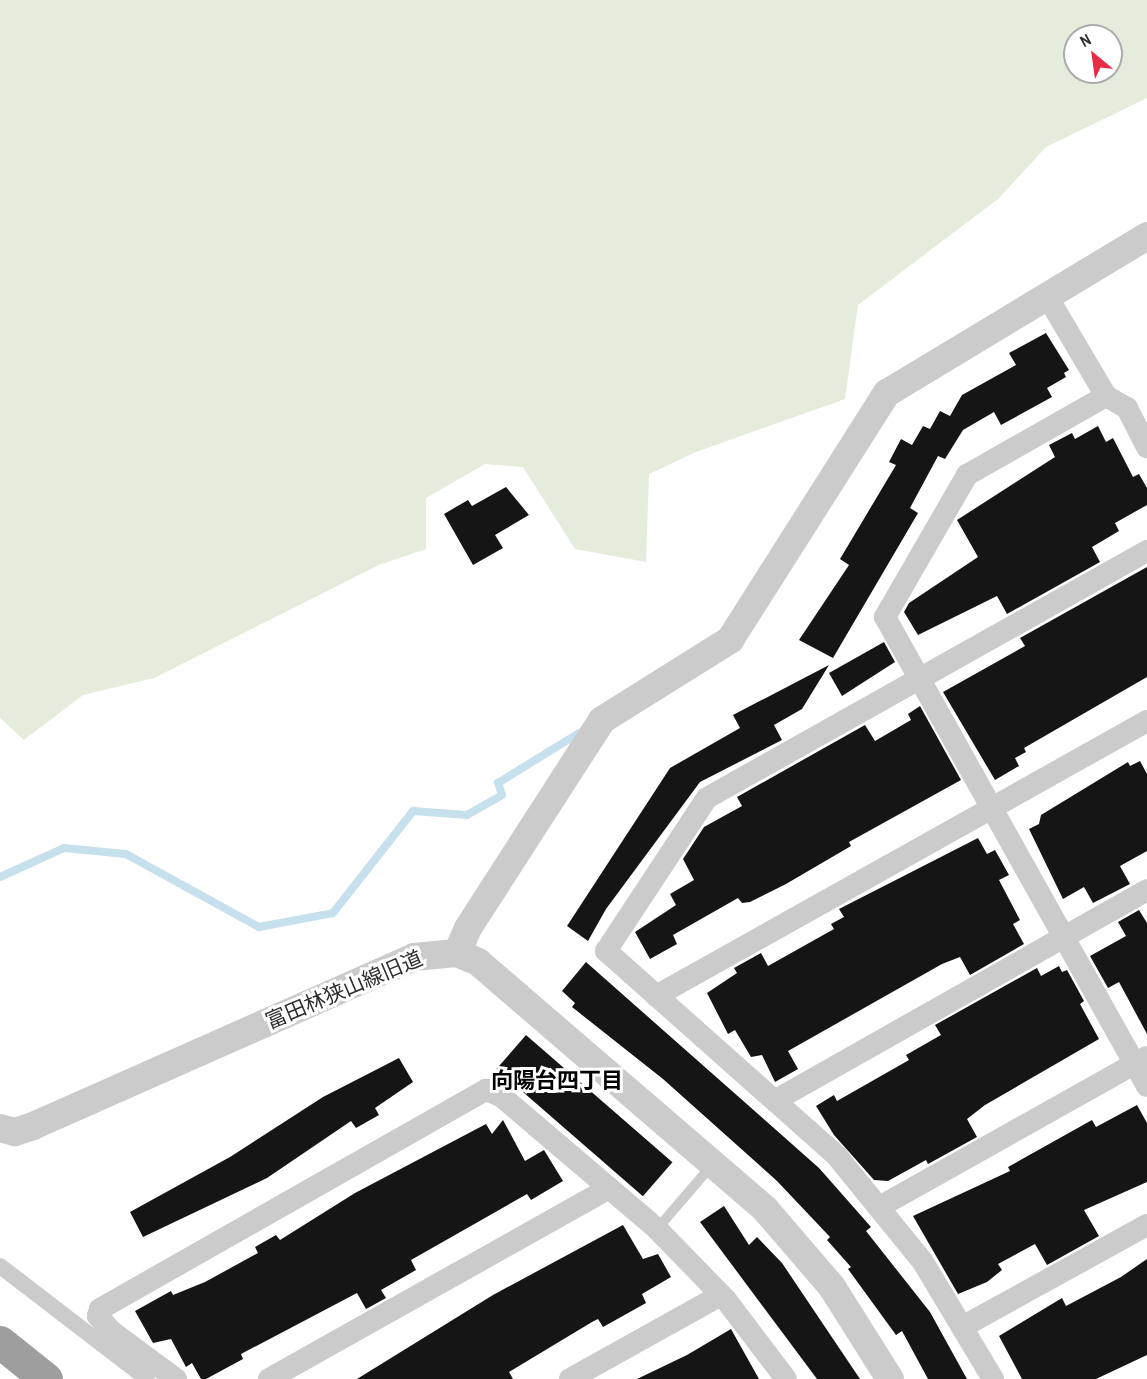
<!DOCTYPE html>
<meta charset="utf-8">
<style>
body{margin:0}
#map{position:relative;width:1147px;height:1379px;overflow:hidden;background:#fff;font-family:"Archivo Narrow","Noto Sans JP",sans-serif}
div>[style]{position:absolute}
.green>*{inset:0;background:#e5ecdb}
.stream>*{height:8px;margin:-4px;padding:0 4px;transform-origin:4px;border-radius:4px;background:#c7e0ed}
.building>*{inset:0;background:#151515;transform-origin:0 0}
.service>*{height:10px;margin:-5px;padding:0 5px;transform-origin:5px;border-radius:5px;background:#cbcbcb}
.pedestrian>*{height:16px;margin:-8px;padding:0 8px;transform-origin:8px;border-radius:8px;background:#cbcbcb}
.minor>*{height:22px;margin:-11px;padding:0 11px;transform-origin:11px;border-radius:11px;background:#cbcbcb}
.tertiary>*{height:28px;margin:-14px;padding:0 14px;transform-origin:14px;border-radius:14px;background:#cbcbcb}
.trunk>*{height:33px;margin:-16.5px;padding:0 16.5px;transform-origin:16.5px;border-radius:16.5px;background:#9e9e9e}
span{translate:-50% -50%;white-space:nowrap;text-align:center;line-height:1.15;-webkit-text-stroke:6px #fff;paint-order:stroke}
.street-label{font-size:21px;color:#2e2e2e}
.neighbourhood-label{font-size:22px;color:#000;font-weight:700}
.north{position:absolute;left:1063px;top:24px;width:60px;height:60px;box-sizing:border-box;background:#fff;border:2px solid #ababab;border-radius:50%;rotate:331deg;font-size:16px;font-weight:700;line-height:24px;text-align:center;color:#2e2e2e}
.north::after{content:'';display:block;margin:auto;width:21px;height:27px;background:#ea2b46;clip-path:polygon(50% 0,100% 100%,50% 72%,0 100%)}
</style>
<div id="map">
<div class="green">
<i style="clip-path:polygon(evenodd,0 0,1147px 0,1147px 98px,1046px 147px,998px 199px,858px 305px,845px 399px,696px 452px,649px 474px,646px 562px,575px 549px,523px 467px,485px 464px,426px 498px,426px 549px,379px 565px,154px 678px,83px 695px,24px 740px,0 718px,0 0,1075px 36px,1111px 36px,1111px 72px,1075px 72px,1075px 36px)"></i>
</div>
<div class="stream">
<i style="left:0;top:877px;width:70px;rotate:-24.4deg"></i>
<i style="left:64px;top:848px;width:62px;rotate:5.5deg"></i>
<i style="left:126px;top:854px;width:152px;rotate:28.8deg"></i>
<i style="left:259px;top:927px;width:75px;rotate:-10.7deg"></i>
<i style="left:333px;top:913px;width:130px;rotate:-51.9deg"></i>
<i style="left:413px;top:811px;width:54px;rotate:4.2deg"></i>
<i style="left:467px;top:815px;width:40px;rotate:-29.7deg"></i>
<i style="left:502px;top:795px;width:13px;rotate:-108deg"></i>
<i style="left:498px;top:783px;width:95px;rotate:-31.7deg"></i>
</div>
<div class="building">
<i style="clip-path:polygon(1046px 333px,1069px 370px,1064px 373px,1066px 377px,1047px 388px,1052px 397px,1001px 425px,994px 412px,963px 430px,945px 459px,938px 456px,910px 508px,918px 513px,833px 658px,799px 640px,849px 565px,840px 559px,896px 465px,889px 462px,901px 439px,912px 445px,923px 426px,930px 429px,940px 411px,950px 416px,962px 395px,1016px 365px,1009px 353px)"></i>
<i style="clip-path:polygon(1098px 426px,1106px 442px,1113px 438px,1133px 477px,1139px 474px,1147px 488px,1147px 505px,1115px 523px,1119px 531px,1092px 547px,1100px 562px,1007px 614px,997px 596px,918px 635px,904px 612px,909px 603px,978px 557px,957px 520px,1055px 457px,1049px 445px,1072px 433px,1075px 439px)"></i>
<i style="clip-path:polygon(506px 487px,529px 515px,495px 535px,503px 548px,473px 565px,444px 514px,468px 500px,472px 506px)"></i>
<i style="clip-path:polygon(1147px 567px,1147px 677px,1024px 748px,1026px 752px,1015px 758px,1019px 766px,995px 780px,943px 692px,1025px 646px,1020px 638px)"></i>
<i style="clip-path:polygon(884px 642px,895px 662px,842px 696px,829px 673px)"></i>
<i style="clip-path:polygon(829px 665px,802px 709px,774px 725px,782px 740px,700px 782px,606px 909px,588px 941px,567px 926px,670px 768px,740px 728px,733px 715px)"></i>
<i style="clip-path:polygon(920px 706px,961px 780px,849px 842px,851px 846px,786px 884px,750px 902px,742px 903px,738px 898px,673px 935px,677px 944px,650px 959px,635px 932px,676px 905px,670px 894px,694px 880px,683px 859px,704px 827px,742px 806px,737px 797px,865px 725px,875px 741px,911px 720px,908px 714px)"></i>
<i style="clip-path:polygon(1140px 761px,1147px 774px,1147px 851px,1120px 866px,1130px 884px,1093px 903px,1084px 887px,1063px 899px,1029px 829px,1039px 824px,1041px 815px,1128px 762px,1130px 766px)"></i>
<i style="clip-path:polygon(978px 838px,987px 854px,995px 850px,1009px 875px,999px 880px,1020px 920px,1013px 924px,1024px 944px,970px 975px,960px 957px,942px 964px,788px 1051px,798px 1069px,775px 1082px,762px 1055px,751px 1057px,735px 1030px,728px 1034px,707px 993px,737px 973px,734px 968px,761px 953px,768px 966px,834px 929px,831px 924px,844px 917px,839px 909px)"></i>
<i style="clip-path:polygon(1139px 910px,1147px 923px,1147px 1034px,1119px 982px,1108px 988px,1090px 956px,1126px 936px,1118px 922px)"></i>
<i style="clip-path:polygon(586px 962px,819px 1168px,871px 1227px,866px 1231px,930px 1312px,967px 1379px,928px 1379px,902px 1331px,896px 1335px,848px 1269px,851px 1267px,827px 1240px,830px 1237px,777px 1181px,663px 1079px,572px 1007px,575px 1003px,562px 991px)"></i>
<i style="clip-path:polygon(1059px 966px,1062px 972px,1067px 970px,1084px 1001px,1080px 1004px,1099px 1039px,985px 1105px,967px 1119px,977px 1137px,928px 1164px,926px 1160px,888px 1181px,874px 1180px,834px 1135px,816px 1106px,834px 1095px,837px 1101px,909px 1060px,906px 1055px,941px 1035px,935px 1025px,1037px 968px,1041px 976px)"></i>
<i style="left:526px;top:1035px;width:194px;height:45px;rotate:41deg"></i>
<i style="clip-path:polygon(399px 1058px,413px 1082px,375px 1108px,379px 1115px,356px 1128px,351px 1121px,267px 1178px,143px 1237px,130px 1212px,230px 1157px,323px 1097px)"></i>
<i style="clip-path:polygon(1137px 1105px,1147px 1123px,1147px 1182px,1084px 1210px,1099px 1236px,1047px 1265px,1035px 1244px,998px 1264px,1002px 1270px,987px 1282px,958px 1294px,913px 1216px,1010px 1171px,1008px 1167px,1092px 1120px,1096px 1127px)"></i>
<i style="clip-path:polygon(503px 1120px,525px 1161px,544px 1150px,563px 1181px,531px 1200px,527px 1194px,411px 1260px,416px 1270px,381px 1290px,386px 1298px,366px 1309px,357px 1293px,241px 1354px,243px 1359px,206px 1379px,201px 1379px,192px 1363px,186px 1367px,171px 1339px,153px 1343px,135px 1311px,171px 1291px,173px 1295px,205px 1282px,258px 1253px,255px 1247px,276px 1235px,280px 1240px,355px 1193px,486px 1124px,492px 1134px)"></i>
<i style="clip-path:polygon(724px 1206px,749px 1245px,757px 1237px,782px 1263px,860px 1379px,817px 1379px,700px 1222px)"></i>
<i style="clip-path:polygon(623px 1225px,643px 1259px,658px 1254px,671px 1277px,642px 1294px,646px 1303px,603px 1327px,598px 1319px,592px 1322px,509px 1372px,513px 1379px,357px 1379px,493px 1295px)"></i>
<i style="clip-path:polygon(1147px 1259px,1147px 1355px,1096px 1379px,1022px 1379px,999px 1336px,1062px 1298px,1066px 1306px,1121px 1277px)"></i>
<i style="clip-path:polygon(731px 1329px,759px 1379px,637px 1379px,687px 1355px)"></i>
</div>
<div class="service">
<i style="left:657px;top:1229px;width:84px;rotate:-49.3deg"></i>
</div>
<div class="pedestrian">
<i style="left:0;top:1266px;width:185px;rotate:37.5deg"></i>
</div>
<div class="minor">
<i style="left:1047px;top:296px;width:116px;rotate:59.5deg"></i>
<i style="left:1106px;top:396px;width:24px;rotate:30deg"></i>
<i style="left:1127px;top:408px;width:44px;rotate:62.9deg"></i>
<i style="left:1106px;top:396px;width:160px;rotate:150.4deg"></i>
<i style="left:967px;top:475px;width:164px;rotate:120deg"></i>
<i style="left:885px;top:617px;width:537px;rotate:60.81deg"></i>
<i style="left:656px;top:996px;width:563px;rotate:-29.25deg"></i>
<i style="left:776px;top:1100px;width:426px;rotate:-29.5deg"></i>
<i style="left:881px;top:1206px;width:304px;rotate:-29.3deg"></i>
<i style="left:964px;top:1326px;width:209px;rotate:-28.9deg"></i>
<i style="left:176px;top:1379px;width:81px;rotate:-143.6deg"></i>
<i style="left:111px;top:1331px;width:20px;rotate:-131deg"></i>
<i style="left:98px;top:1316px;width:7px;rotate:-74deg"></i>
<i style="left:100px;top:1309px;width:444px;rotate:-29.6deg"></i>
<i style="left:486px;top:1090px;width:16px;rotate:22deg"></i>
<i style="left:501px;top:1096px;width:205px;rotate:40.4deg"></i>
<i style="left:657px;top:1229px;width:99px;rotate:45.8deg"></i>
<i style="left:726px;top:1300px;width:99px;rotate:52.8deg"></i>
<i style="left:269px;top:1379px;width:390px;rotate:-29.3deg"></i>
<i style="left:570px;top:1379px;width:173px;rotate:-29.1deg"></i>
<i style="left:993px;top:1379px;width:136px;rotate:-120.9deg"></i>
<i style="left:923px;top:1262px;width:136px;rotate:-129.1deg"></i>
<i style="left:837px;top:1156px;width:309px;rotate:-138.4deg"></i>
<i style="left:606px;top:951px;width:183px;rotate:-56.6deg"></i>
<i style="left:707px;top:798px;width:505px;rotate:-29.31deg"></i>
</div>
<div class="tertiary">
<i style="left:457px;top:953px;width:27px;rotate:-66deg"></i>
<i style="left:468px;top:928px;width:247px;rotate:-57.2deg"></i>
<i style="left:602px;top:720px;width:151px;rotate:-32deg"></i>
<i style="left:730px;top:640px;width:293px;rotate:-57.6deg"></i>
<i style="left:887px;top:393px;width:304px;rotate:-31.1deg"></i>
<i style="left:0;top:1128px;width:16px;rotate:15deg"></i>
<i style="left:15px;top:1132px;width:19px;rotate:-18deg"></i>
<i style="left:33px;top:1126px;width:417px;rotate:-23.9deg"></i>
<i style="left:414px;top:957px;width:43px;rotate:-5.3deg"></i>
<i style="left:457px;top:953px;width:23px;rotate:23deg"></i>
<i style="left:478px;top:962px;width:379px;rotate:40.7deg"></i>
<i style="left:765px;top:1209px;width:103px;rotate:49.3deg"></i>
<i style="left:832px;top:1287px;width:109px;rotate:57.8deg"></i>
</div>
<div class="trunk">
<i style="left:0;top:1342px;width:59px;rotate:38.8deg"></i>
</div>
<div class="street-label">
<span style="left:344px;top:990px;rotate:-23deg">富田林狭山線旧道</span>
</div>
<div class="neighbourhood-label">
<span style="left:557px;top:1081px">向陽台四丁目</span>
</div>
<div class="north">N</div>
</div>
